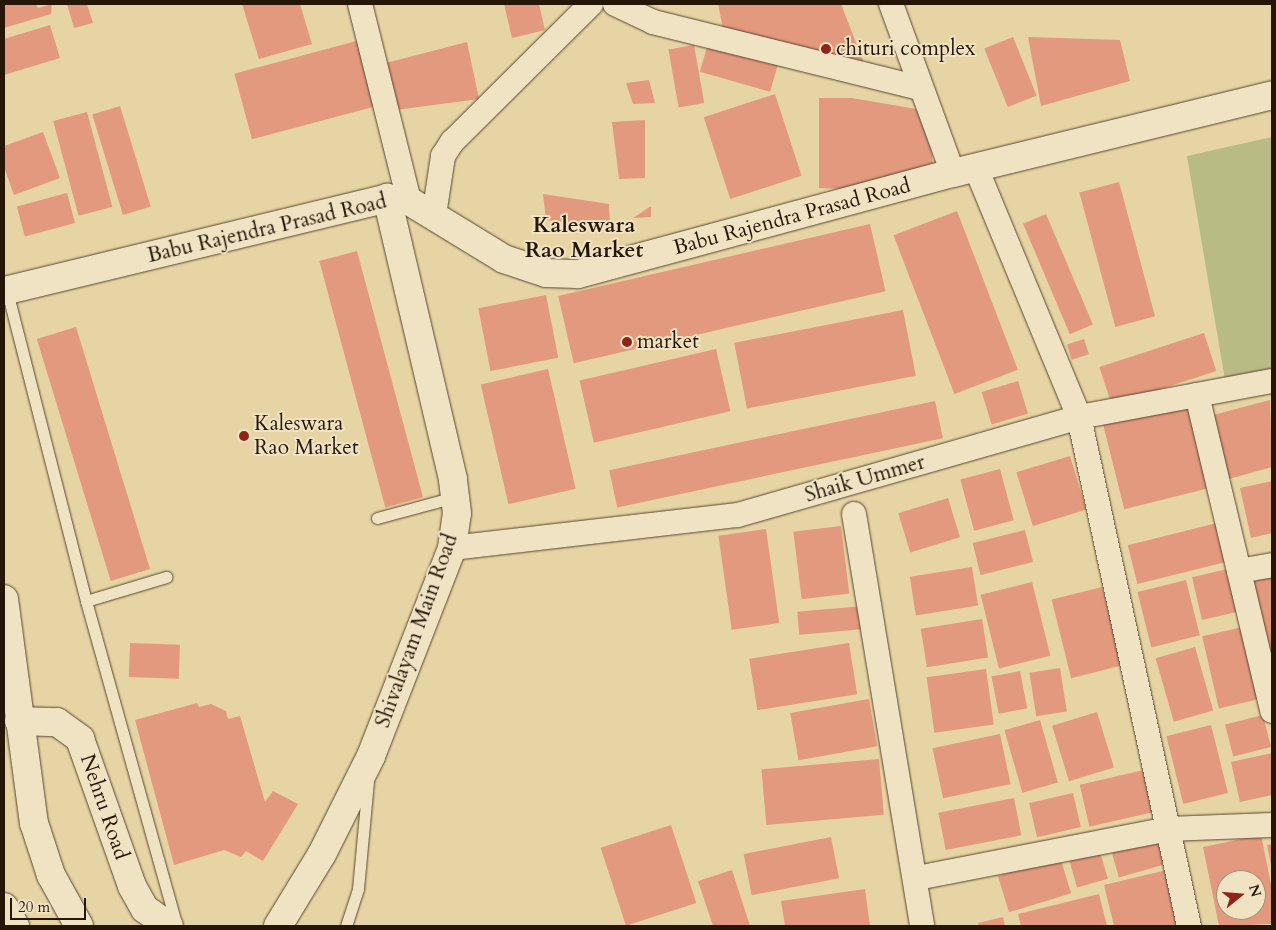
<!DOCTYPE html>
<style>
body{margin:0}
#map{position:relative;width:1276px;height:930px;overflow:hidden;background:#e7d4a4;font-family:Cardo,serif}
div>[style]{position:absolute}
.green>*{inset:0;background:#b8bc84}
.building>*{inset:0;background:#e3997e;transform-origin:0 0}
.roads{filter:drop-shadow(0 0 1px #56462e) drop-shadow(0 0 1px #56462e)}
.service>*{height:11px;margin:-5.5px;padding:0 5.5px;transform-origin:5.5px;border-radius:5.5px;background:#efe3c4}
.minor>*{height:24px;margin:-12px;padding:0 12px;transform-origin:12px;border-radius:12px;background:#efe3c4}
.tertiary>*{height:28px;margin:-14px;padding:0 14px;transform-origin:14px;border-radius:14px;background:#efe3c4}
.secondary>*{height:28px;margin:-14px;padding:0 14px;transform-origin:14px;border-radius:14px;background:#efe3c4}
.dots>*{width:14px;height:14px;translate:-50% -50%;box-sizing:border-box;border:2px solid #efe3c4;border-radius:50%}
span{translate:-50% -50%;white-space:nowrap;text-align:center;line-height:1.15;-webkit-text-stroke:4px #efe3c4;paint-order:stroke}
.poi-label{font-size:21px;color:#251607}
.left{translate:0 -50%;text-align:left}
.street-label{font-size:21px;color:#251607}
.neighbourhood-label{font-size:22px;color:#251607;font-weight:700}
.frame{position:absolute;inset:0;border:5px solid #251607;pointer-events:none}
.north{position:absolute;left:1216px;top:870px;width:50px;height:50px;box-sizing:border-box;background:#efe3c4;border:1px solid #9e9178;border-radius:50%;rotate:73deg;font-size:14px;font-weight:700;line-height:20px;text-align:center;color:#251607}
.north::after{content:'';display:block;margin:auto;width:18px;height:22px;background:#8f2418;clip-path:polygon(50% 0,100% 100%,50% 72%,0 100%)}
.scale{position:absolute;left:10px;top:898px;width:76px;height:22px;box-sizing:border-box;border:2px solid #251607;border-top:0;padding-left:6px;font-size:15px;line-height:18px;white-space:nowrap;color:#251607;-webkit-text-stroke:4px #efe3c4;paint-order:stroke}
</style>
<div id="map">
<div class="green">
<i style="clip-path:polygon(1272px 137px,1272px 369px,1225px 380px,1187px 156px)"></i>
</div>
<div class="building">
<i style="clip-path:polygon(4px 4px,36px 4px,38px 8px,52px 4px,51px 14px,4px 28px)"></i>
<i style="clip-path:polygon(67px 4px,87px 4px,93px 23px,74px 28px)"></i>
<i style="clip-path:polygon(242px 4px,300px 4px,312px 44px,259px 59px)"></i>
<i style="clip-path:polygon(504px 4px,539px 4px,545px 30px,512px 38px)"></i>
<i style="clip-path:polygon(718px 4px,841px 4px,865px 66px,724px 33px)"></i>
<i style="clip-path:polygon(50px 25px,60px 58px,4px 75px,4px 39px)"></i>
<i style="left:1013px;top:37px;width:63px;height:31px;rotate:68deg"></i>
<i style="clip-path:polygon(1028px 37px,1120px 40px,1130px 81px,1041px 106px)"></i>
<i style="left:360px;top:40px;width:68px;height:130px;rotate:75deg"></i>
<i style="left:709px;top:40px;width:73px;height:33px;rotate:16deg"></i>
<i style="clip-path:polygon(467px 42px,479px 99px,396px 110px,382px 64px)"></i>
<i style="left:694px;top:45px;width:59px;height:26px;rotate:80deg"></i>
<i style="clip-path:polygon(649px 80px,655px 103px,633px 104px,626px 83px)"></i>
<i style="left:775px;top:94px;width:86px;height:75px;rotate:72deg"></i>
<i style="clip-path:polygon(819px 98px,852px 98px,928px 111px,933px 165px,843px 189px,819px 188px)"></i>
<i style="left:120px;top:106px;width:105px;height:29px;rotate:73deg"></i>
<i style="left:87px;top:112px;width:98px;height:35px;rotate:75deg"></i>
<i style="clip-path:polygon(645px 120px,645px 178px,619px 179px,612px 122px)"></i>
<i style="clip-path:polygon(43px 132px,60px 178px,14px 195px,4px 167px,4px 146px)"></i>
<i style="left:1119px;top:182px;width:139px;height:41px;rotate:75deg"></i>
<i style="left:67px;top:193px;width:31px;height:52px;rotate:75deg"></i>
<i style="clip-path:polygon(543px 194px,609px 204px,610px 228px,546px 220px)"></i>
<i style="clip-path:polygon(651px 206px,651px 217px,633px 218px)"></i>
<i style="left:957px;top:211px;width:170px;height:68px;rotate:69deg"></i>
<i style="left:1046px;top:214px;width:120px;height:25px;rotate:67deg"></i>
<i style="left:870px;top:224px;width:69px;height:320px;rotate:77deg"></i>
<i style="left:357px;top:251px;width:255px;height:39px;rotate:75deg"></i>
<i style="left:546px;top:295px;width:64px;height:69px;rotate:79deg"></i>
<i style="left:903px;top:310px;width:67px;height:172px;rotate:79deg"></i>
<i style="left:76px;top:327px;width:253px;height:41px;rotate:73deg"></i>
<i style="left:1204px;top:333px;width:40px;height:110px;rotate:72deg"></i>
<i style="left:1084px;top:339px;width:16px;height:18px;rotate:72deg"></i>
<i style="left:716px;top:349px;width:64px;height:140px;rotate:77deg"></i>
<i style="left:548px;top:369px;width:123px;height:69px;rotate:77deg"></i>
<i style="left:1018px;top:381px;width:34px;height:38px;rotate:73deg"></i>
<i style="clip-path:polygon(1270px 400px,1272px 467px,1229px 479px,1213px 415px)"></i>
<i style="left:935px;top:401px;width:38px;height:333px;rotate:78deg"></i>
<i style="left:1191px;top:401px;width:89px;height:91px;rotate:76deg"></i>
<i style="left:1070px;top:456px;width:56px;height:56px;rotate:73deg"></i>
<i style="left:1000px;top:469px;width:53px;height:41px;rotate:75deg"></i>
<i style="clip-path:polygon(1272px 481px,1272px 533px,1251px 538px,1240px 488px)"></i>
<i style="left:948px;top:498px;width:41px;height:52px;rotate:73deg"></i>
<i style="left:1217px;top:523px;width:40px;height:92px;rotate:76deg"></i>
<i style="left:841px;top:526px;width:68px;height:48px;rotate:83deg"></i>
<i style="left:766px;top:529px;width:95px;height:48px;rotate:82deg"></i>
<i style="left:1025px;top:530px;width:33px;height:54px;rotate:76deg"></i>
<i style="left:972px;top:567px;width:39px;height:63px;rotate:81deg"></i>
<i style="left:1232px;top:568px;width:44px;height:41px;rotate:77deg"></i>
<i style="clip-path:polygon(1272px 573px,1272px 657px,1270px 657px,1251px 579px)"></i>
<i style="left:1186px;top:580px;width:57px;height:50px;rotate:76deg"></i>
<i style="left:1032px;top:582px;width:76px;height:53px;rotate:76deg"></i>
<i style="left:1102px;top:587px;width:81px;height:52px;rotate:76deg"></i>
<i style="left:863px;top:606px;width:23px;height:66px;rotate:85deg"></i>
<i style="left:982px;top:619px;width:39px;height:62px;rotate:81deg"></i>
<i style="left:1247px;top:626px;width:74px;height:46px;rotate:77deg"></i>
<i style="left:130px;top:643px;width:50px;height:34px;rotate:2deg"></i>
<i style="left:849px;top:643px;width:52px;height:101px;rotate:81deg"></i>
<i style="left:1195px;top:647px;width:66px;height:41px;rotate:74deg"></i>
<i style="left:1060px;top:668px;width:44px;height:31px;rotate:81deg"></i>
<i style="left:986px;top:669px;width:56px;height:60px;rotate:82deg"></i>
<i style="left:1020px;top:671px;width:38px;height:29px;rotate:79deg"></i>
<i style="left:869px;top:699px;width:48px;height:80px;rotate:80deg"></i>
<i style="clip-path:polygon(197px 703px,199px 707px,211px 704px,226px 711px,228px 719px,240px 716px,265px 802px,273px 791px,298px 804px,263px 861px,246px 851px,241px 857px,224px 850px,174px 865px,135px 720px)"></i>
<i style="left:1097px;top:712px;width:58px;height:47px;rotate:73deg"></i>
<i style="left:1263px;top:715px;width:33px;height:39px;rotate:76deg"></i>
<i style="left:1040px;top:720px;width:65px;height:37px;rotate:74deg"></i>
<i style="left:1211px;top:725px;width:70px;height:46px;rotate:76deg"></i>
<i style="left:1000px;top:734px;width:51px;height:69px;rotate:78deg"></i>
<i style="clip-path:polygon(1272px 753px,1272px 795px,1240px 802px,1231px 762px)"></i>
<i style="left:879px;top:759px;width:56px;height:118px;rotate:85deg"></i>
<i style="left:1144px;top:770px;width:43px;height:66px;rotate:77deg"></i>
<i style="left:1073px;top:793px;width:35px;height:45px;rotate:77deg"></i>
<i style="left:1014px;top:798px;width:38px;height:77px;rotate:79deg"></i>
<i style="left:671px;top:825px;width:82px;height:74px;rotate:72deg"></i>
<i style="clip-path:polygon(evenodd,1261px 835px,1272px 889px,1272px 924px,1219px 926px,1203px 847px,1261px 835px,1226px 880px,1256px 880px,1256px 910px,1226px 910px,1226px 880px)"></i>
<i style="left:1158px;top:836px;width:29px;height:49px;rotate:74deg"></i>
<i style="left:831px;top:837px;width:42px;height:89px;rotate:79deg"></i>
<i style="clip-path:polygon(1272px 844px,1272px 865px,1271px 865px,1267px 845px)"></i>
<i style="left:1099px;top:848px;width:32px;height:32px;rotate:74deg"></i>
<i style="left:1060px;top:857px;width:38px;height:65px;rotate:73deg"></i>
<i style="clip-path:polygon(732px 870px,750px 926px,713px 926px,698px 881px)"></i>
<i style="clip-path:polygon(1167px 870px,1181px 926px,1114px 926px,1104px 885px)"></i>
<i style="clip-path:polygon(865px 889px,870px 926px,785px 926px,781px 901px)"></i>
<i style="clip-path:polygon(1099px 894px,1107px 926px,1021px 926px,1018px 914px)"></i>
<i style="clip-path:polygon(1003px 917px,1005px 926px,979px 926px,978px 923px)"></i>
</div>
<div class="roads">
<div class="service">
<i style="left:7px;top:291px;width:320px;rotate:75.7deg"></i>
<i style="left:86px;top:601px;width:337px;rotate:74.4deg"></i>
<i style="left:377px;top:518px;width:81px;rotate:-15.1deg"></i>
<i style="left:86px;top:601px;width:84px;rotate:-16.7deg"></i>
<i style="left:346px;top:926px;width:39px;rotate:-72deg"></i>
<i style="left:358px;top:889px;width:108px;rotate:-84.7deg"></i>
</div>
<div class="minor">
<i style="left:360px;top:4px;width:203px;rotate:76deg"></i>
<i style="left:615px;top:4px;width:42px;rotate:25.3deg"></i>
<i style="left:653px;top:22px;width:274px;rotate:13.9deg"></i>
<i style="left:891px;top:4px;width:180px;rotate:69.9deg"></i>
<i style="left:976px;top:168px;width:269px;rotate:67.5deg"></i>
<i style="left:1079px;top:417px;width:521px;rotate:77.81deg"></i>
<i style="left:434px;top:215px;width:60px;rotate:-81.3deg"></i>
<i style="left:443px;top:156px;width:17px;rotate:-57deg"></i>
<i style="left:452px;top:142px;width:196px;rotate:-44.8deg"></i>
<i style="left:1197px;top:395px;width:325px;rotate:76.6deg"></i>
<i style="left:854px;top:514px;width:418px;rotate:80.6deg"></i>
<i style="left:452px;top:548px;width:288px;rotate:-6.6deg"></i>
<i style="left:738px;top:515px;width:355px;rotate:-16deg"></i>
<i style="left:1079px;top:417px;width:196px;rotate:-10.6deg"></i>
<i style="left:1239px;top:571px;width:34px;rotate:-10deg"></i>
<i style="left:917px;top:878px;width:256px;rotate:-11deg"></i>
<i style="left:1168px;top:829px;width:104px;rotate:-2.2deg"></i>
</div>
<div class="tertiary">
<i style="left:4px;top:291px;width:394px;rotate:-13.6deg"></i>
<i style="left:387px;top:198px;width:22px;rotate:8deg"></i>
<i style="left:409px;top:201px;width:111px;rotate:31.4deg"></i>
<i style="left:504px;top:259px;width:44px;rotate:18.4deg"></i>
<i style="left:546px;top:273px;width:32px;rotate:2deg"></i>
<i style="left:578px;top:274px;width:388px;rotate:-15.1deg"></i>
<i style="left:953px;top:173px;width:328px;rotate:-13.7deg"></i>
<i style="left:19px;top:721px;width:38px;rotate:2deg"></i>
<i style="left:57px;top:722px;width:29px;rotate:36deg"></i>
<i style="left:80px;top:739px;width:156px;rotate:70.5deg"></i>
<i style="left:132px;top:886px;width:26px;rotate:61deg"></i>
<i style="left:145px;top:909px;width:29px;rotate:35deg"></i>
<i style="left:278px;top:926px;width:84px;rotate:-58.6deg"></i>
<i style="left:322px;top:854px;width:110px;rotate:-63.4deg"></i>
<i style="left:371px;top:756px;width:223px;rotate:-68.7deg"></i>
<i style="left:452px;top:548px;width:35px;rotate:-82deg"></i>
<i style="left:457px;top:513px;width:34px;rotate:-97deg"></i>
<i style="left:453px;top:479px;width:289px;rotate:-103.2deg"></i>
</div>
<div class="secondary">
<i style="left:4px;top:599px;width:226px;rotate:82.4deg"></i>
<i style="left:34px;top:823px;width:55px;rotate:71.9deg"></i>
<i style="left:51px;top:875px;width:58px;rotate:61.2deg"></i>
<i style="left:4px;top:907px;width:22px;rotate:60deg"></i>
</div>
</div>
<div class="dots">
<i style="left:826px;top:49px;background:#8f2418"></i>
<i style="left:627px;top:342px;background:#8f2418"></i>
<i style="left:244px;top:436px;background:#8f2418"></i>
</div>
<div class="poi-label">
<span class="left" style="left:836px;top:49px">chituri complex</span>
<span class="left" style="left:637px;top:342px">market</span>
<span class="left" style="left:254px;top:436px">Kaleswara<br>Rao Market</span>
</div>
<div class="street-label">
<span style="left:792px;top:217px;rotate:-15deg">Babu Rajendra Prasad Road</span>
<span style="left:267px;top:229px;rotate:-13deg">Babu Rajendra Prasad Road</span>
<span style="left:865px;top:479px;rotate:-16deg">Shaik Ummer</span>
<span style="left:417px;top:631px;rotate:-70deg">Shivalayam Main Road</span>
<span style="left:104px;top:807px;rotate:71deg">Nehru Road</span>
</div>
<div class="neighbourhood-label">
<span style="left:584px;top:238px">Kaleswara<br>Rao Market</span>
</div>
<div class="frame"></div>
<div class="north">N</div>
<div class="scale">20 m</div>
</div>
